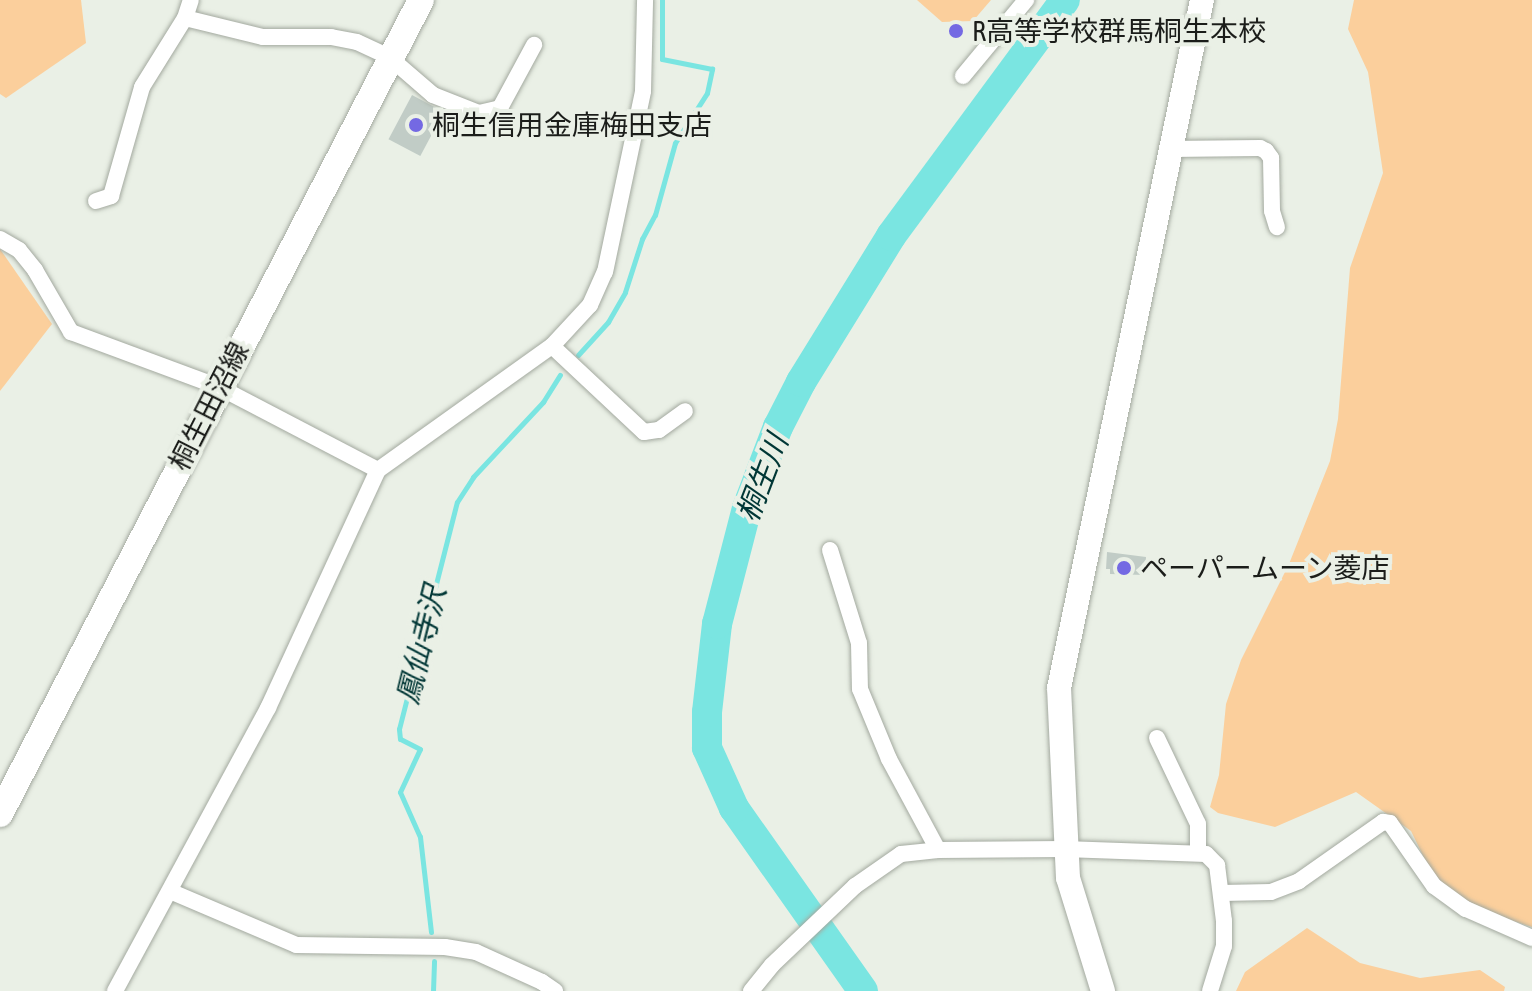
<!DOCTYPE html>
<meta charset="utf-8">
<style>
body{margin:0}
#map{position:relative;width:1532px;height:991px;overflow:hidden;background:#eaf0e6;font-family:"Asap Condensed","Noto Sans JP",sans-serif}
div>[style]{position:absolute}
.green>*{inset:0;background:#fbcf9c}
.stream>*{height:5px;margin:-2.5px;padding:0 2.5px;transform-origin:2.5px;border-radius:2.5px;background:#7ae5e1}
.river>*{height:30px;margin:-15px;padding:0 15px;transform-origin:15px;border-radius:15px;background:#7ae5e1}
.building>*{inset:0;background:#c1ccc6;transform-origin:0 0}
.roads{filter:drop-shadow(0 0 2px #a3a99f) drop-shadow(0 0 2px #a3a99f)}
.street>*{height:16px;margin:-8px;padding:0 8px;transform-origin:8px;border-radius:8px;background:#fff}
.secondary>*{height:24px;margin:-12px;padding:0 12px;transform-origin:12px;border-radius:12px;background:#fff}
.primary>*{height:26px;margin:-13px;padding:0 13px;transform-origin:13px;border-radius:13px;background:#fff}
.dots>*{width:22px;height:22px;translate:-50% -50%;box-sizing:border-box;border:4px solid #eaf0e6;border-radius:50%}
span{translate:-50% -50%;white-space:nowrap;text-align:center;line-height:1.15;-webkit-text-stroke:8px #eaf0e6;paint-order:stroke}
.poi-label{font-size:28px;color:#1b1d1a}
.left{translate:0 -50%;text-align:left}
.street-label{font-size:28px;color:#1b1d1a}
.water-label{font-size:30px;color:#013736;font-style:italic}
</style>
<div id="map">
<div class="green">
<i style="clip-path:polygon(0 0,81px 0,86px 43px,6px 98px,0 94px)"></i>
<i style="clip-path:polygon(917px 0,991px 0,973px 21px,942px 22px)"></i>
<i style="clip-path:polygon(1354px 0,1532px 0,1532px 927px,1444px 899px,1411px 831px,1356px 792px,1275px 827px,1218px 813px,1210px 807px,1219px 775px,1226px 704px,1241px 660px,1289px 564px,1330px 461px,1338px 419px,1350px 268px,1383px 173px,1368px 72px,1348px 29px)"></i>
<i style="clip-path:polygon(0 249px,52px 324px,0 391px)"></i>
<i style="clip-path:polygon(1307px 928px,1360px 963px,1420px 978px,1480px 970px,1505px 987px,1504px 991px,1236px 991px,1245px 972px)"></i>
</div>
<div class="stream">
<i style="left:578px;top:355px;width:45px;rotate:-47.7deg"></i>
<i style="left:608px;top:322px;width:34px;rotate:-60deg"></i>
<i style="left:625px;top:292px;width:56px;rotate:-72.2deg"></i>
<i style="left:642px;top:239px;width:27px;rotate:-62deg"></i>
<i style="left:655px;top:215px;width:75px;rotate:-74.5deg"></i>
<i style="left:675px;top:143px;width:59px;rotate:-57.4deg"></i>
<i style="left:707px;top:93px;width:25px;rotate:-78deg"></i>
<i style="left:712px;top:69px;width:51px;rotate:-168.7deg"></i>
<i style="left:662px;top:59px;width:59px;rotate:-90deg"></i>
<i style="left:431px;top:932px;width:96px;rotate:-96.6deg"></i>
<i style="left:420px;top:837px;width:49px;rotate:-114deg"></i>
<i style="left:400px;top:792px;width:47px;rotate:-65.1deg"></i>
<i style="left:420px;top:749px;width:22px;rotate:-153deg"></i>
<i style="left:400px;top:739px;width:10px;rotate:-96deg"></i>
<i style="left:399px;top:729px;width:234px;rotate:-75.7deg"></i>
<i style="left:457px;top:502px;width:30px;rotate:-57deg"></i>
<i style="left:473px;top:477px;width:103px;rotate:-47deg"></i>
<i style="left:543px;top:402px;width:32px;rotate:-58deg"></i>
<i style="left:433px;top:991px;width:30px;rotate:-88deg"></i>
</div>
<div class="river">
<i style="left:863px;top:991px;width:224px;rotate:-125.2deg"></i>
<i style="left:734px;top:808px;width:66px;rotate:-114.2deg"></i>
<i style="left:707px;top:748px;width:36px;rotate:-90deg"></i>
<i style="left:707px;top:712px;width:89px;rotate:-83.5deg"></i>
<i style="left:717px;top:624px;width:120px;rotate:-75.5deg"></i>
<i style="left:747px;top:508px;width:87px;rotate:-69.1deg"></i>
<i style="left:778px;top:427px;width:51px;rotate:-62.9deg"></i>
<i style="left:801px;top:382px;width:172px;rotate:-58.3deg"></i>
<i style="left:891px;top:236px;width:293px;rotate:-53.6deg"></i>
</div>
<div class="building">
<i style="left:412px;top:95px;width:36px;height:50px;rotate:28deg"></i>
<i style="clip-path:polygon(1107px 552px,1146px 557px,1145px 575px,1110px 574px,1110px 569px,1106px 569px)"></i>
</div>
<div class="roads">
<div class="street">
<i style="left:185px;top:18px;width:80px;rotate:13.7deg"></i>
<i style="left:263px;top:37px;width:68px"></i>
<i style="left:331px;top:37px;width:26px;rotate:11deg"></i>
<i style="left:357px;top:42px;width:35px;rotate:25deg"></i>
<i style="left:389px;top:57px;width:58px;rotate:40.8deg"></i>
<i style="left:433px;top:95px;width:49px;rotate:21.4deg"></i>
<i style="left:479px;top:113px;width:22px;rotate:-13deg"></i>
<i style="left:500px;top:108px;width:72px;rotate:-61.6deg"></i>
<i style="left:963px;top:76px;width:99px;rotate:-50.3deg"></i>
<i style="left:1169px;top:149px;width:91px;rotate:-0.6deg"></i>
<i style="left:1260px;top:148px;width:7px;rotate:27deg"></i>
<i style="left:1266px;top:151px;width:9px;rotate:54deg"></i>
<i style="left:1271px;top:158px;width:53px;rotate:88.9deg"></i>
<i style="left:1272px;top:211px;width:17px;rotate:73deg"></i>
<i style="left:96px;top:201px;width:16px;rotate:-18deg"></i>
<i style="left:111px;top:196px;width:113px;rotate:-74.1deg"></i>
<i style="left:142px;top:87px;width:81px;rotate:-58.1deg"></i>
<i style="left:185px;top:18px;width:19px;rotate:-72deg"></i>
<i style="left:0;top:239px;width:22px;rotate:30deg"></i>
<i style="left:19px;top:250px;width:26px;rotate:51deg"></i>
<i style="left:35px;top:270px;width:72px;rotate:59.9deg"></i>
<i style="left:71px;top:332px;width:158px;rotate:20.4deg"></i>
<i style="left:219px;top:387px;width:179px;rotate:27.6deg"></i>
<i style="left:552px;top:346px;width:126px;rotate:43.1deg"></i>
<i style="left:644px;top:432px;width:15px;rotate:-8deg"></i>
<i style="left:659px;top:430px;width:32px;rotate:-36deg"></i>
<i style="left:830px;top:550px;width:97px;rotate:72.7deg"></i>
<i style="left:859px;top:643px;width:46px;rotate:88.8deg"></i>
<i style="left:860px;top:689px;width:76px;rotate:67.5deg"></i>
<i style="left:889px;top:759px;width:103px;rotate:61.7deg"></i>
<i style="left:1157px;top:738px;width:95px;rotate:64.5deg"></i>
<i style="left:1198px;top:824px;width:29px;rotate:90deg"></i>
<i style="left:172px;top:892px;width:135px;rotate:23.1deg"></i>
<i style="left:296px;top:945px;width:149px;rotate:0.8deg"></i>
<i style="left:445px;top:947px;width:31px;rotate:9deg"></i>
<i style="left:476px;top:952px;width:72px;rotate:24.4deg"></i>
<i style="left:542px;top:982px;width:16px;rotate:35deg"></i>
<i style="left:1222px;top:893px;width:49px;rotate:-1.2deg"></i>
<i style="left:1271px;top:892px;width:30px;rotate:-21deg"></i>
<i style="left:1299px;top:881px;width:103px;rotate:-35.1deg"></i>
<i style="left:1383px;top:822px;width:7px;rotate:8deg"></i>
<i style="left:1390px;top:823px;width:77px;rotate:55.1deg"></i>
<i style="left:1434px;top:886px;width:39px;rotate:36deg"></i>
<i style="left:1466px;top:909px;width:72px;rotate:23.7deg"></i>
<i style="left:115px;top:991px;width:322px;rotate:-61.6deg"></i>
<i style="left:268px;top:708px;width:262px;rotate:-65.2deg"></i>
<i style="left:378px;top:470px;width:214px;rotate:-35.5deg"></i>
<i style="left:552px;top:346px;width:56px;rotate:-47.2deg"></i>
<i style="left:590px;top:305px;width:36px;rotate:-66deg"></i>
<i style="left:605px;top:272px;width:185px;rotate:-78.1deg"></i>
<i style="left:643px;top:91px;width:91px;rotate:-88.7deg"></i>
<i style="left:751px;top:991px;width:33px;rotate:-51deg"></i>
<i style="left:772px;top:965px;width:115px;rotate:-43.6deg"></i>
<i style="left:855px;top:886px;width:56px;rotate:-34.8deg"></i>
<i style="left:901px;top:854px;width:37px;rotate:-6deg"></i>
<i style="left:938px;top:850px;width:126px;rotate:-0.5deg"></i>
<i style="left:1064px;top:849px;width:142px;rotate:2deg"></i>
<i style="left:1206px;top:854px;width:16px;rotate:45deg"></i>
<i style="left:1217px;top:865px;width:56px;rotate:82.9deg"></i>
<i style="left:1224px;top:921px;width:25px;rotate:90deg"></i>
<i style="left:1224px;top:946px;width:47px;rotate:107.3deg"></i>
</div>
<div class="secondary">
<i style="left:1103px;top:991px;width:118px;rotate:-107.2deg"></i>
<i style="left:1068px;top:878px;width:190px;rotate:-92.7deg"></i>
<i style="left:1059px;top:688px;width:703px;rotate:-78.26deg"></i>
</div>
<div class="primary">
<i style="left:0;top:814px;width:916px;rotate:-62.65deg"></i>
</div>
</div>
<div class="dots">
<i style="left:956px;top:31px;background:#7469e3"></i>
<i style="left:416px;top:125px;background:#7469e3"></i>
<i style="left:1124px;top:568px;background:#7469e3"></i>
</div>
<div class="poi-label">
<span class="left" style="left:972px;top:31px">R高等学校群馬桐生本校</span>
<span class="left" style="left:432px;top:125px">桐生信用金庫梅田支店</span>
<span class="left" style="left:1140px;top:568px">ペーパームーン菱店</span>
</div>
<div class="street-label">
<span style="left:209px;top:406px;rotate:-63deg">桐生田沼線</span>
</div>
<div class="water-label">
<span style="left:762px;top:478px;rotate:-69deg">桐生川</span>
<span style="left:421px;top:645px;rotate:-76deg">鳳仙寺沢</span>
</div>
</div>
